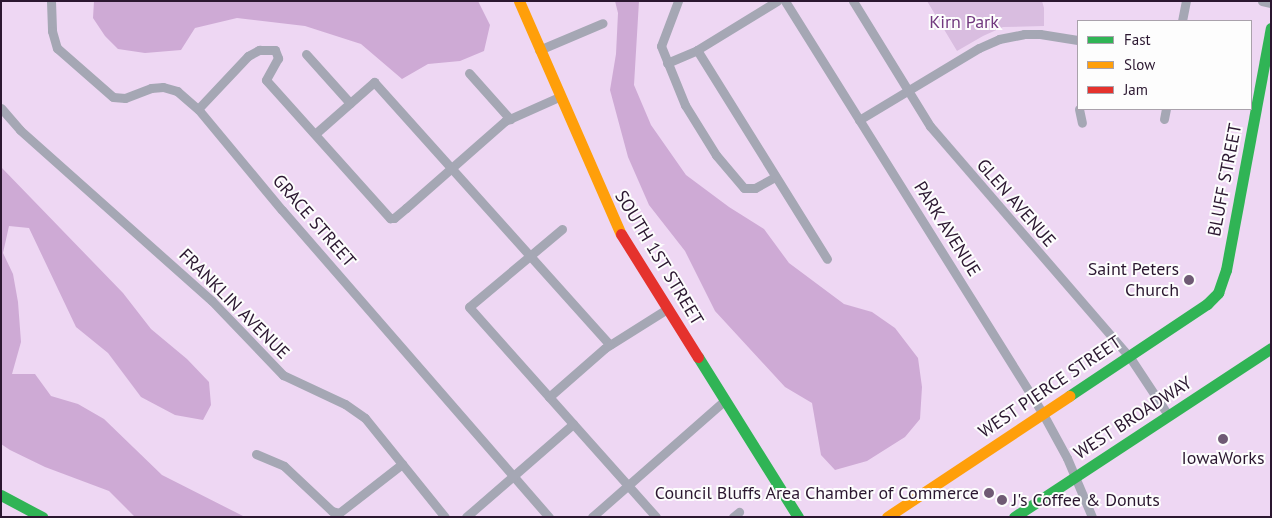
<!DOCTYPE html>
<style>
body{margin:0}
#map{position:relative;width:1272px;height:518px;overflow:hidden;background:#eed7f3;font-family:"PT Sans",sans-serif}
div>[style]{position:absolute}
.green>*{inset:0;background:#d9bde0}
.forest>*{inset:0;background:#ceaad5}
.street>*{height:9px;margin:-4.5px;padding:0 4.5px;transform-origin:4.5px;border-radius:4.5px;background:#a5a7b4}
.fast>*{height:11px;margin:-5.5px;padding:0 5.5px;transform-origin:5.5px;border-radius:5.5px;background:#30b455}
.slow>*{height:11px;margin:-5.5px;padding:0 5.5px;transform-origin:5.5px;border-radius:5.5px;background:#ff9f0a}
.jam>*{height:11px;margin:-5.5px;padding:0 5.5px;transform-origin:5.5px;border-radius:5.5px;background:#e5322d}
.dots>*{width:14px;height:14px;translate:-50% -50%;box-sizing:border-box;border:2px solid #fdfdfd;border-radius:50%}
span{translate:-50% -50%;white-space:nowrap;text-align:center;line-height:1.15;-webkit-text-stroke:4px #fdfdfd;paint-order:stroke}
.park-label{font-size:18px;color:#72397f}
.street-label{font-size:18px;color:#2b1730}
.poi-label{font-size:18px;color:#2b1730}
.right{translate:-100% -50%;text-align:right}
.left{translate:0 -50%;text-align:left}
.frame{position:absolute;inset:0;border:2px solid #2b1730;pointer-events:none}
.legend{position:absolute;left:1077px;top:20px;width:175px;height:90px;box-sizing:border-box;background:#fdfdfd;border:1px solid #a9a1ab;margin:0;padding:6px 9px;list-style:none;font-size:15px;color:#2b1730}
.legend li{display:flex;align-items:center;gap:10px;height:25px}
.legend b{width:25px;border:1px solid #a9a1ab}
</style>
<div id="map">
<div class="green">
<i style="clip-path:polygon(927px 1px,1042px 1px,1044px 8px,1044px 26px,1003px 27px,983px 36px,957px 51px)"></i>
</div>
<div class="forest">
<i style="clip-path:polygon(94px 1px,478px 1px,490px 25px,484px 51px,460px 61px,428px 64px,402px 79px,361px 44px,305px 26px,237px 18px,195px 28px,181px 50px,145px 53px,118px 49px,105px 36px,93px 18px)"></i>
<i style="clip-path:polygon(615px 1px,639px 1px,634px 85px,651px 125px,686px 175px,729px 207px,764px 229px,789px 263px,844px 304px,872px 312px,895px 328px,918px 358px,922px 387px,920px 419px,905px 437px,867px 461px,835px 470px,821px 455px,812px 403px,785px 387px,715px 311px,685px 251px,649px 205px,628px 157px,610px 90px,616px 54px,618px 13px)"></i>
<i style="clip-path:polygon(1px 167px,123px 293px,151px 329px,187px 359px,209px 382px,211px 405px,203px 420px,175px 415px,141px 397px,108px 353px,76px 327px,29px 228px,9px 226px,3px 253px,13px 274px,18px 302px,21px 342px,12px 374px,35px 374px,51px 396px,78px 404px,104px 419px,162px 475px,245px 517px,135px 517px,109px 491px,45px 467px,10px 450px,1px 444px)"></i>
</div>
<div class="street">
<i style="left:51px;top:1px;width:30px;rotate:88deg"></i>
<i style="left:52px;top:31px;width:18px;rotate:74deg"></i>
<i style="left:57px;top:48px;width:74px;rotate:41.2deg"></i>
<i style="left:113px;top:97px;width:12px;rotate:5deg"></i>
<i style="left:125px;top:98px;width:28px;rotate:-21deg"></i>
<i style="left:151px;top:88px;width:12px;rotate:-5deg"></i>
<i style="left:163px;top:87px;width:15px;rotate:16deg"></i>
<i style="left:177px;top:91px;width:28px;rotate:41deg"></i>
<i style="left:198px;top:109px;width:131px;rotate:50.3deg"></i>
<i style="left:282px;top:210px;width:407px;rotate:49deg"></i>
<i style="left:678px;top:1px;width:48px;rotate:110.7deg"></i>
<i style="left:661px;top:46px;width:64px;rotate:67.9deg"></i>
<i style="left:685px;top:105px;width:59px;rotate:58.2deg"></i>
<i style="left:716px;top:155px;width:43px;rotate:49.7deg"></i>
<i style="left:744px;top:188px;width:11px"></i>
<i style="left:755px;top:188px;width:23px;rotate:-29deg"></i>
<i style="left:785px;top:1px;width:487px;rotate:58deg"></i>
<i style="left:1043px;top:414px;width:50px;rotate:61.4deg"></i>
<i style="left:1067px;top:458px;width:64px;rotate:67deg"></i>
<i style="left:853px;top:1px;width:147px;rotate:58.4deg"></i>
<i style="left:930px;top:126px;width:308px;rotate:49.2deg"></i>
<i style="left:1131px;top:359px;width:67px;rotate:56.5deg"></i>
<i style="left:1262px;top:1px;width:9px;rotate:13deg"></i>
<i style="left:1182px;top:21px;width:20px;rotate:-79deg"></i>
<i style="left:539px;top:50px;width:69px;rotate:-22.9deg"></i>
<i style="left:697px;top:50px;width:246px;rotate:58.1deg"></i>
<i style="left:306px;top:54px;width:66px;rotate:48.1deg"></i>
<i style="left:667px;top:63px;width:33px;rotate:-23deg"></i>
<i style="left:697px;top:50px;width:94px;rotate:-31.5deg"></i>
<i style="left:469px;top:73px;width:62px;rotate:48.3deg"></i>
<i style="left:1px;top:108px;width:29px;rotate:49deg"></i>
<i style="left:20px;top:130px;width:257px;rotate:41.7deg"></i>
<i style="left:212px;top:301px;width:103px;rotate:46.2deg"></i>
<i style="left:283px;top:375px;width:68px;rotate:25.1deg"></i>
<i style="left:345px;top:404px;width:24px;rotate:35deg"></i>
<i style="left:365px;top:418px;width:127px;rotate:51.1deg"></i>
<i style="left:198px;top:109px;width:73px;rotate:-46.7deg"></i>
<i style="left:248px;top:56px;width:13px;rotate:-29deg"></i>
<i style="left:259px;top:50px;width:16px"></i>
<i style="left:275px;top:50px;width:9px;rotate:69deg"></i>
<i style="left:278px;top:58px;width:25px;rotate:119deg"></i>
<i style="left:266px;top:80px;width:186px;rotate:48.1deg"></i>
<i style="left:390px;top:218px;width:4px"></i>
<i style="left:394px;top:218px;width:16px;rotate:-40deg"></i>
<i style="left:406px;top:208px;width:132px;rotate:-41.3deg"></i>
<i style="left:505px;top:121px;width:59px;rotate:-24deg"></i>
<i style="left:1079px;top:109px;width:14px;rotate:78deg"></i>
<i style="left:1164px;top:119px;width:10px;rotate:-79deg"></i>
<i style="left:859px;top:120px;width:140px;rotate:-31deg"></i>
<i style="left:979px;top:48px;width:22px;rotate:-24deg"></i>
<i style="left:999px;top:39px;width:25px;rotate:-11deg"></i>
<i style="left:1024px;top:34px;width:16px"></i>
<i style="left:1040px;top:34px;width:38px;rotate:9deg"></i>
<i style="left:315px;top:134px;width:79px;rotate:-41.4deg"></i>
<i style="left:374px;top:82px;width:353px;rotate:48.1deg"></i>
<i style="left:562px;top:229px;width:121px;rotate:140deg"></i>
<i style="left:469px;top:307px;width:281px;rotate:48.3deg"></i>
<i style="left:549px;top:397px;width:74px;rotate:-41.2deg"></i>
<i style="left:605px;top:348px;width:73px;rotate:-32.2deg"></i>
<i style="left:256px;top:454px;width:30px;rotate:23deg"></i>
<i style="left:284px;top:466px;width:66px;rotate:43.2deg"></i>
<i style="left:332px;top:511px;width:7px;rotate:16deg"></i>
<i style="left:339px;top:513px;width:80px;rotate:-37.9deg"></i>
<i style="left:466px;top:517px;width:142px;rotate:-41deg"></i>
<i style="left:592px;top:517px;width:177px;rotate:-41.3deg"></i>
<i style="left:733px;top:517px;width:8px;rotate:-40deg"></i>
</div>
<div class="fast">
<i style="left:698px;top:357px;width:189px;rotate:58deg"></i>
<i style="left:1069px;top:396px;width:166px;rotate:-33.7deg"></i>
<i style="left:1207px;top:304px;width:16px;rotate:-45deg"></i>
<i style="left:1218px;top:293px;width:24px;rotate:-71deg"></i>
<i style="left:1226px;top:270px;width:246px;rotate:-79.5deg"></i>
<i style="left:1px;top:495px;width:47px;rotate:28.2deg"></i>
<i style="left:1014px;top:517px;width:308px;rotate:-33.3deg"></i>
</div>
<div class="slow">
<i style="left:519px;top:1px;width:254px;rotate:66.4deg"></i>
<i style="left:887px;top:517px;width:219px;rotate:-33.6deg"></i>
</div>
<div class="jam">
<i style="left:621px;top:234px;width:145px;rotate:58deg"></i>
</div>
<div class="dots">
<i style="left:1189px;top:280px;background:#6f5a74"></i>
<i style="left:1223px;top:439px;background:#6f5a74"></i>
<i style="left:989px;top:493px;background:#6f5a74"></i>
<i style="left:1002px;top:500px;background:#6f5a74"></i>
</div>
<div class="park-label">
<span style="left:964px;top:22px">Kirn Park</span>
</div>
<div class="street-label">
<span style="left:1225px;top:180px;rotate:-79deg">BLUFF STREET</span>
<span style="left:1016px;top:203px;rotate:49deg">GLEN AVENUE</span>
<span style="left:314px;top:221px;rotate:49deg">GRACE STREET</span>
<span style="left:947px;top:229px;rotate:58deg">PARK AVENUE</span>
<span style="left:659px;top:258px;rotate:59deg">SOUTH 1ST STREET</span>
<span style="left:234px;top:304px;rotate:45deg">FRANKLIN AVENUE</span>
<span style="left:1050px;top:387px;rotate:-34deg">WEST PIERCE STREET</span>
<span style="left:1133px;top:418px;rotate:-33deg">WEST BROADWAY</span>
</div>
<div class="poi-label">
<span class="right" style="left:1179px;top:280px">Saint Peters<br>Church</span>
<span style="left:1223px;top:458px">IowaWorks</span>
<span class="right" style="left:979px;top:493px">Council Bluffs Area Chamber of Commerce</span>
<span class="left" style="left:1012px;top:500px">J's Coffee &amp; Donuts</span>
</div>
<div class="frame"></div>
<ul class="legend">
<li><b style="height:6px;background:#30b455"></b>Fast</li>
<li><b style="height:6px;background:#ff9f0a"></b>Slow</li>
<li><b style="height:6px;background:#e5322d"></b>Jam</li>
</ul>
</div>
